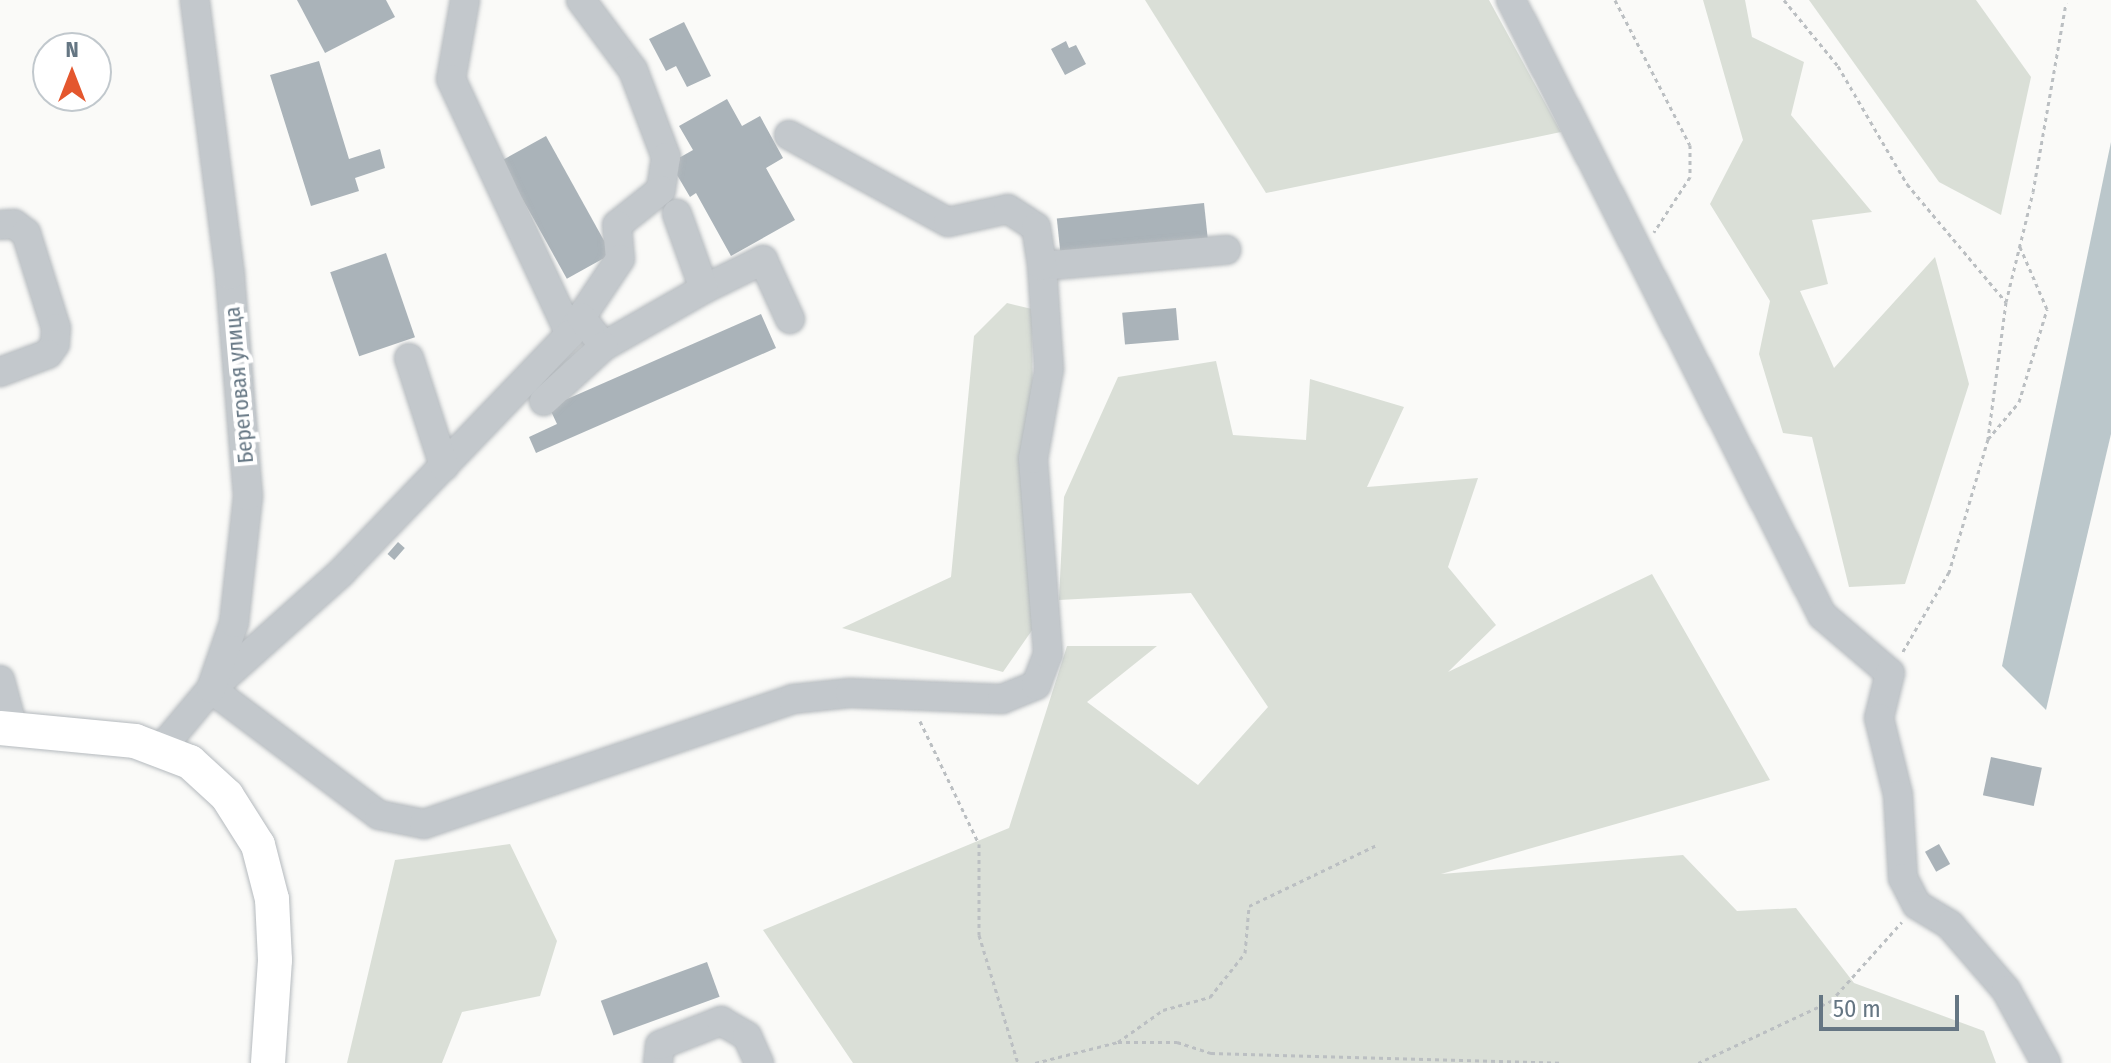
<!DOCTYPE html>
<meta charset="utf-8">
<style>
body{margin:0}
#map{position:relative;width:2111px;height:1063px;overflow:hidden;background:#fafaf8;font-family:"Fira Sans Condensed",sans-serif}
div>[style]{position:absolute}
.green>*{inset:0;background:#dadfd7}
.water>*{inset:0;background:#bbc7cb}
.building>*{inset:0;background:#aab3b9;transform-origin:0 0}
.path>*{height:3px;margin-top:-1.5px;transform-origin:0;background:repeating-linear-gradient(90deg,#bbbfc2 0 4px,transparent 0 8px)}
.roads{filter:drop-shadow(0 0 2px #b5babe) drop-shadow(0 0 2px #b5babe)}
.minor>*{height:28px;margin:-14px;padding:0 14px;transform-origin:14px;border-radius:14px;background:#c3c8cc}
.major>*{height:34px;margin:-17px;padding:0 17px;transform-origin:17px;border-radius:17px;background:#fff}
span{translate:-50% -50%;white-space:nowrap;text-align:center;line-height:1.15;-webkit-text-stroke:8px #fff;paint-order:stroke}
.street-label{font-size:22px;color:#657683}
.north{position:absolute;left:32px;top:32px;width:80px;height:80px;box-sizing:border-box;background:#fff;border:2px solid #c1c8cd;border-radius:50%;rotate:0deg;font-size:22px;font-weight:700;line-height:32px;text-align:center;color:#657683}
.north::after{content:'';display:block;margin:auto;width:28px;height:36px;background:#e4572e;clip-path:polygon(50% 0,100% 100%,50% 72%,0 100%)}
.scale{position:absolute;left:1819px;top:995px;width:140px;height:36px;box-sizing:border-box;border:4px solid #657683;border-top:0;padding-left:10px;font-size:24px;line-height:28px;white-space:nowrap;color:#657683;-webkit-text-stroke:6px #fff;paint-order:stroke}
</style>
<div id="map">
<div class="green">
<i style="clip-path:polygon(1145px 0,1489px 0,1561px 132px,1266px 193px)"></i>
<i style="clip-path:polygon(1703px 0,1745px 0,1752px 37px,1804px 62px,1791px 115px,1872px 212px,1812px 220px,1828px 284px,1800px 291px,1834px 368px,1935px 257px,1969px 384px,1905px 584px,1849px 587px,1812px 437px,1783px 433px,1759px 354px,1770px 301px,1710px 204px,1743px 140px)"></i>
<i style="clip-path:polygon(1809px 0,1976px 0,2031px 77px,2001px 215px,1939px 182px)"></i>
<i style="clip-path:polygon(1007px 303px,1032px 309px,1035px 626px,1003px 672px,842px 628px,951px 577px,974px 336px)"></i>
<i style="clip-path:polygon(1216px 361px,1233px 435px,1306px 440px,1310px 379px,1404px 407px,1367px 487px,1478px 478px,1448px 567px,1496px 625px,1448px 672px,1652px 574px,1770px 780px,1441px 874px,1683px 855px,1737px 911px,1796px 908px,1854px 983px,1984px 1031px,1996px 1063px,853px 1063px,763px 930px,1009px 828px,1067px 646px,1157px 646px,1087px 702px,1198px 785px,1268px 707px,1191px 593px,1059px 600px,1064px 497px,1118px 377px)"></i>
<i style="clip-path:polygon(510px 844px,557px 941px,540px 996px,462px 1012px,442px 1063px,347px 1063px,395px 860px)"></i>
</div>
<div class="water">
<i style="clip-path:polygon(2111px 142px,2111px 434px,2046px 710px,2002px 666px)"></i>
</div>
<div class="building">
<i style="clip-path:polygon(297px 0,386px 0,395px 17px,325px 53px)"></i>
<i style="clip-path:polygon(684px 22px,711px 76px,687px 87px,676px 66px,666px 71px,649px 39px)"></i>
<i style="clip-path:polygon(1066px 41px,1069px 48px,1076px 45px,1086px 64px,1065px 75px,1051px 49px)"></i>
<i style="clip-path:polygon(319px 61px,349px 159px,380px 149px,385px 168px,355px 178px,359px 191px,311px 206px,270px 75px)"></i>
<i style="clip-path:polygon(727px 99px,742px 126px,760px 116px,783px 158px,766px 168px,795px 220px,731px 256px,696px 193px,690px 197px,670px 163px,693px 150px,679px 126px)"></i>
<i style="left:546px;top:136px;width:135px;height:51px;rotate:61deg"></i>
<i style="left:1204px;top:203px;width:38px;height:148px;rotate:84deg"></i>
<i style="left:386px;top:253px;width:89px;height:59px;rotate:71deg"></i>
<i style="left:1176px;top:308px;width:32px;height:54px;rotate:85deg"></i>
<i style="clip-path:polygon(761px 314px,776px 348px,536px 453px,529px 437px,557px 424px,549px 407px)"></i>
<i style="left:398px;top:542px;width:9px;height:16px;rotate:41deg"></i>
<i style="left:1991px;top:757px;width:52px;height:39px;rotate:12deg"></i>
<i style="left:1939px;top:844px;width:23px;height:16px;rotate:61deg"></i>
<i style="left:707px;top:962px;width:37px;height:113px;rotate:70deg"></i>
</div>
<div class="path">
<i style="left:1615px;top:0;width:163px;rotate:62.7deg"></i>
<i style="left:1690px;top:145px;width:32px;rotate:90deg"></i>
<i style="left:1690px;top:177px;width:66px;rotate:123.2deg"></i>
<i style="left:1784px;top:0;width:85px;rotate:50.7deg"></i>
<i style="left:1838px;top:66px;width:137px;rotate:59.7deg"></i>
<i style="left:1907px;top:184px;width:154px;rotate:50deg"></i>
<i style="left:2006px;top:302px;width:138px;rotate:97.5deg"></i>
<i style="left:1988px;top:439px;width:139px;rotate:106.3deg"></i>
<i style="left:1949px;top:572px;width:94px;rotate:120.1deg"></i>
<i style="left:2006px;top:302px;width:113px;rotate:-76.2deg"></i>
<i style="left:2033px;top:192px;width:192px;rotate:-80.1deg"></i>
<i style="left:1988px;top:439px;width:48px;rotate:-50deg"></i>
<i style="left:2019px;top:402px;width:97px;rotate:-73.2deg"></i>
<i style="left:2047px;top:309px;width:68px;rotate:-113.5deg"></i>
<i style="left:920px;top:721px;width:136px;rotate:64.4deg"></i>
<i style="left:979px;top:844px;width:91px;rotate:90deg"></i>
<i style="left:979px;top:935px;width:134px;rotate:73.1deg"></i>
<i style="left:1118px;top:1042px;width:55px;rotate:-35.4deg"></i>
<i style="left:1163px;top:1010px;width:49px;rotate:-15.5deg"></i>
<i style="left:1210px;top:997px;width:56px;rotate:-51.5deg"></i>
<i style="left:1245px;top:953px;width:47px;rotate:-85.1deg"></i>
<i style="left:1249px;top:906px;width:140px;rotate:-25.5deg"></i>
<i style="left:1035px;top:1063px;width:86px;rotate:-14.2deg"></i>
<i style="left:1118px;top:1042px;width:59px"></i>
<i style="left:1177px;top:1042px;width:36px;rotate:18deg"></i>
<i style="left:1211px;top:1053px;width:352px;rotate:1.6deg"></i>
<i style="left:1698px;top:1063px;width:147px;rotate:-25deg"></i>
<i style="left:1831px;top:1001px;width:106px;rotate:-48.1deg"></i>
</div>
<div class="roads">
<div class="minor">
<i style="left:465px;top:0;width:80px;rotate:100deg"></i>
<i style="left:451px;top:79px;width:281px;rotate:65deg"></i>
<i style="left:581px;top:0;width:87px;rotate:53.4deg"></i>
<i style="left:633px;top:70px;width:93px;rotate:69.2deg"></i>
<i style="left:666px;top:157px;width:33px;rotate:99deg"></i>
<i style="left:661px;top:190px;width:56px;rotate:141.5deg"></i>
<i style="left:617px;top:225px;width:34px;rotate:85deg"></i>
<i style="left:620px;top:259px;width:90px;rotate:123.7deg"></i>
<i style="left:570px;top:334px;width:330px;rotate:133.8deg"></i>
<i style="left:342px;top:572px;width:176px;rotate:138.2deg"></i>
<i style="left:211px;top:689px;width:210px;rotate:36.9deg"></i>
<i style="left:379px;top:815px;width:46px;rotate:11.3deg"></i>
<i style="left:424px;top:824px;width:390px;rotate:-18.7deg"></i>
<i style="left:793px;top:699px;width:57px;rotate:-6deg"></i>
<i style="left:850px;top:693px;width:152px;rotate:2.3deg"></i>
<i style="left:1002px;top:699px;width:37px;rotate:-22deg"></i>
<i style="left:1036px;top:685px;width:33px;rotate:-69deg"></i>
<i style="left:1048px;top:654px;width:196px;rotate:-94.4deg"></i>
<i style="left:1033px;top:459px;width:91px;rotate:-79.9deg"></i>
<i style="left:1049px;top:369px;width:103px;rotate:-93.9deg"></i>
<i style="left:1042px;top:266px;width:185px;rotate:-5deg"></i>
<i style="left:1511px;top:0;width:689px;rotate:63.17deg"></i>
<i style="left:1822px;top:615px;width:89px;rotate:40.5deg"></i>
<i style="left:1890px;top:673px;width:46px;rotate:103.7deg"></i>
<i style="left:1879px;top:718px;width:79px;rotate:76.1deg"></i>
<i style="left:1898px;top:795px;width:83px;rotate:86.6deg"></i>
<i style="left:1903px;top:878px;width:30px;rotate:63deg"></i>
<i style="left:1917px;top:905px;width:39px;rotate:31deg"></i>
<i style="left:1950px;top:925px;width:86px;rotate:49.3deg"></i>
<i style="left:2006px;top:990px;width:83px;rotate:61.3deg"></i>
<i style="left:789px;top:135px;width:181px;rotate:28.7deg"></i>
<i style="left:948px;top:222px;width:61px;rotate:-12.2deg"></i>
<i style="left:1008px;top:209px;width:33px;rotate:33deg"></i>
<i style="left:1036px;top:227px;width:39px;rotate:81deg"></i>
<i style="left:0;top:225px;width:14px;rotate:-4deg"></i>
<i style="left:14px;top:224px;width:15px;rotate:37deg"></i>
<i style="left:26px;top:233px;width:100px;rotate:72.5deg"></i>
<i style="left:56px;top:328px;width:16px;rotate:94deg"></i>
<i style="left:55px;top:344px;width:12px;rotate:125deg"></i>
<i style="left:48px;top:354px;width:51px;rotate:159.4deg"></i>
<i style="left:704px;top:289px;width:66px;rotate:-26.2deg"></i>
<i style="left:763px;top:260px;width:65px;rotate:65.4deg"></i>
<i style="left:581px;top:317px;width:37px;rotate:52deg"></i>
<i style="left:604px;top:346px;width:115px;rotate:-29.7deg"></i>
<i style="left:704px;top:289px;width:80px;rotate:-109.8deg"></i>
<i style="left:409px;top:358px;width:114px;rotate:72deg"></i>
<i style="left:544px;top:401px;width:81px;rotate:-42.5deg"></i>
<i style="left:0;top:680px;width:50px;rotate:74.8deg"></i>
<i style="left:160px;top:750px;width:80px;rotate:-50.1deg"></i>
<i style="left:211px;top:689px;width:70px;rotate:-70.8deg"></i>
<i style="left:234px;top:623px;width:128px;rotate:-83.7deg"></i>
<i style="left:248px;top:496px;width:222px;rotate:-94.7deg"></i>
<i style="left:230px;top:275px;width:277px;rotate:-97.3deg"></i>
<i style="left:658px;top:1063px;width:18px;rotate:-84deg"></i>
<i style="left:660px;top:1045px;width:66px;rotate:-21.5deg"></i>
<i style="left:721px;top:1021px;width:30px;rotate:30deg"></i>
<i style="left:747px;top:1036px;width:30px;rotate:66deg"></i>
</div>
<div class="major">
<i style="left:0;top:728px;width:136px;rotate:5.5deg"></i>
<i style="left:135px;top:741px;width:59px;rotate:20.9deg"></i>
<i style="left:190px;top:762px;width:50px;rotate:42.6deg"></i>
<i style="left:227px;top:796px;width:58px;rotate:57.7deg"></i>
<i style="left:258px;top:845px;width:56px;rotate:75.5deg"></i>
<i style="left:272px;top:899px;width:61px;rotate:87.2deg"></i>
<i style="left:275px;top:960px;width:103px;rotate:93.9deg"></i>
</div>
</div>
<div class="street-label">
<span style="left:239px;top:385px;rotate:-95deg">Береговая улица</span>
</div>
<div class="north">N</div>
<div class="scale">50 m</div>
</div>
